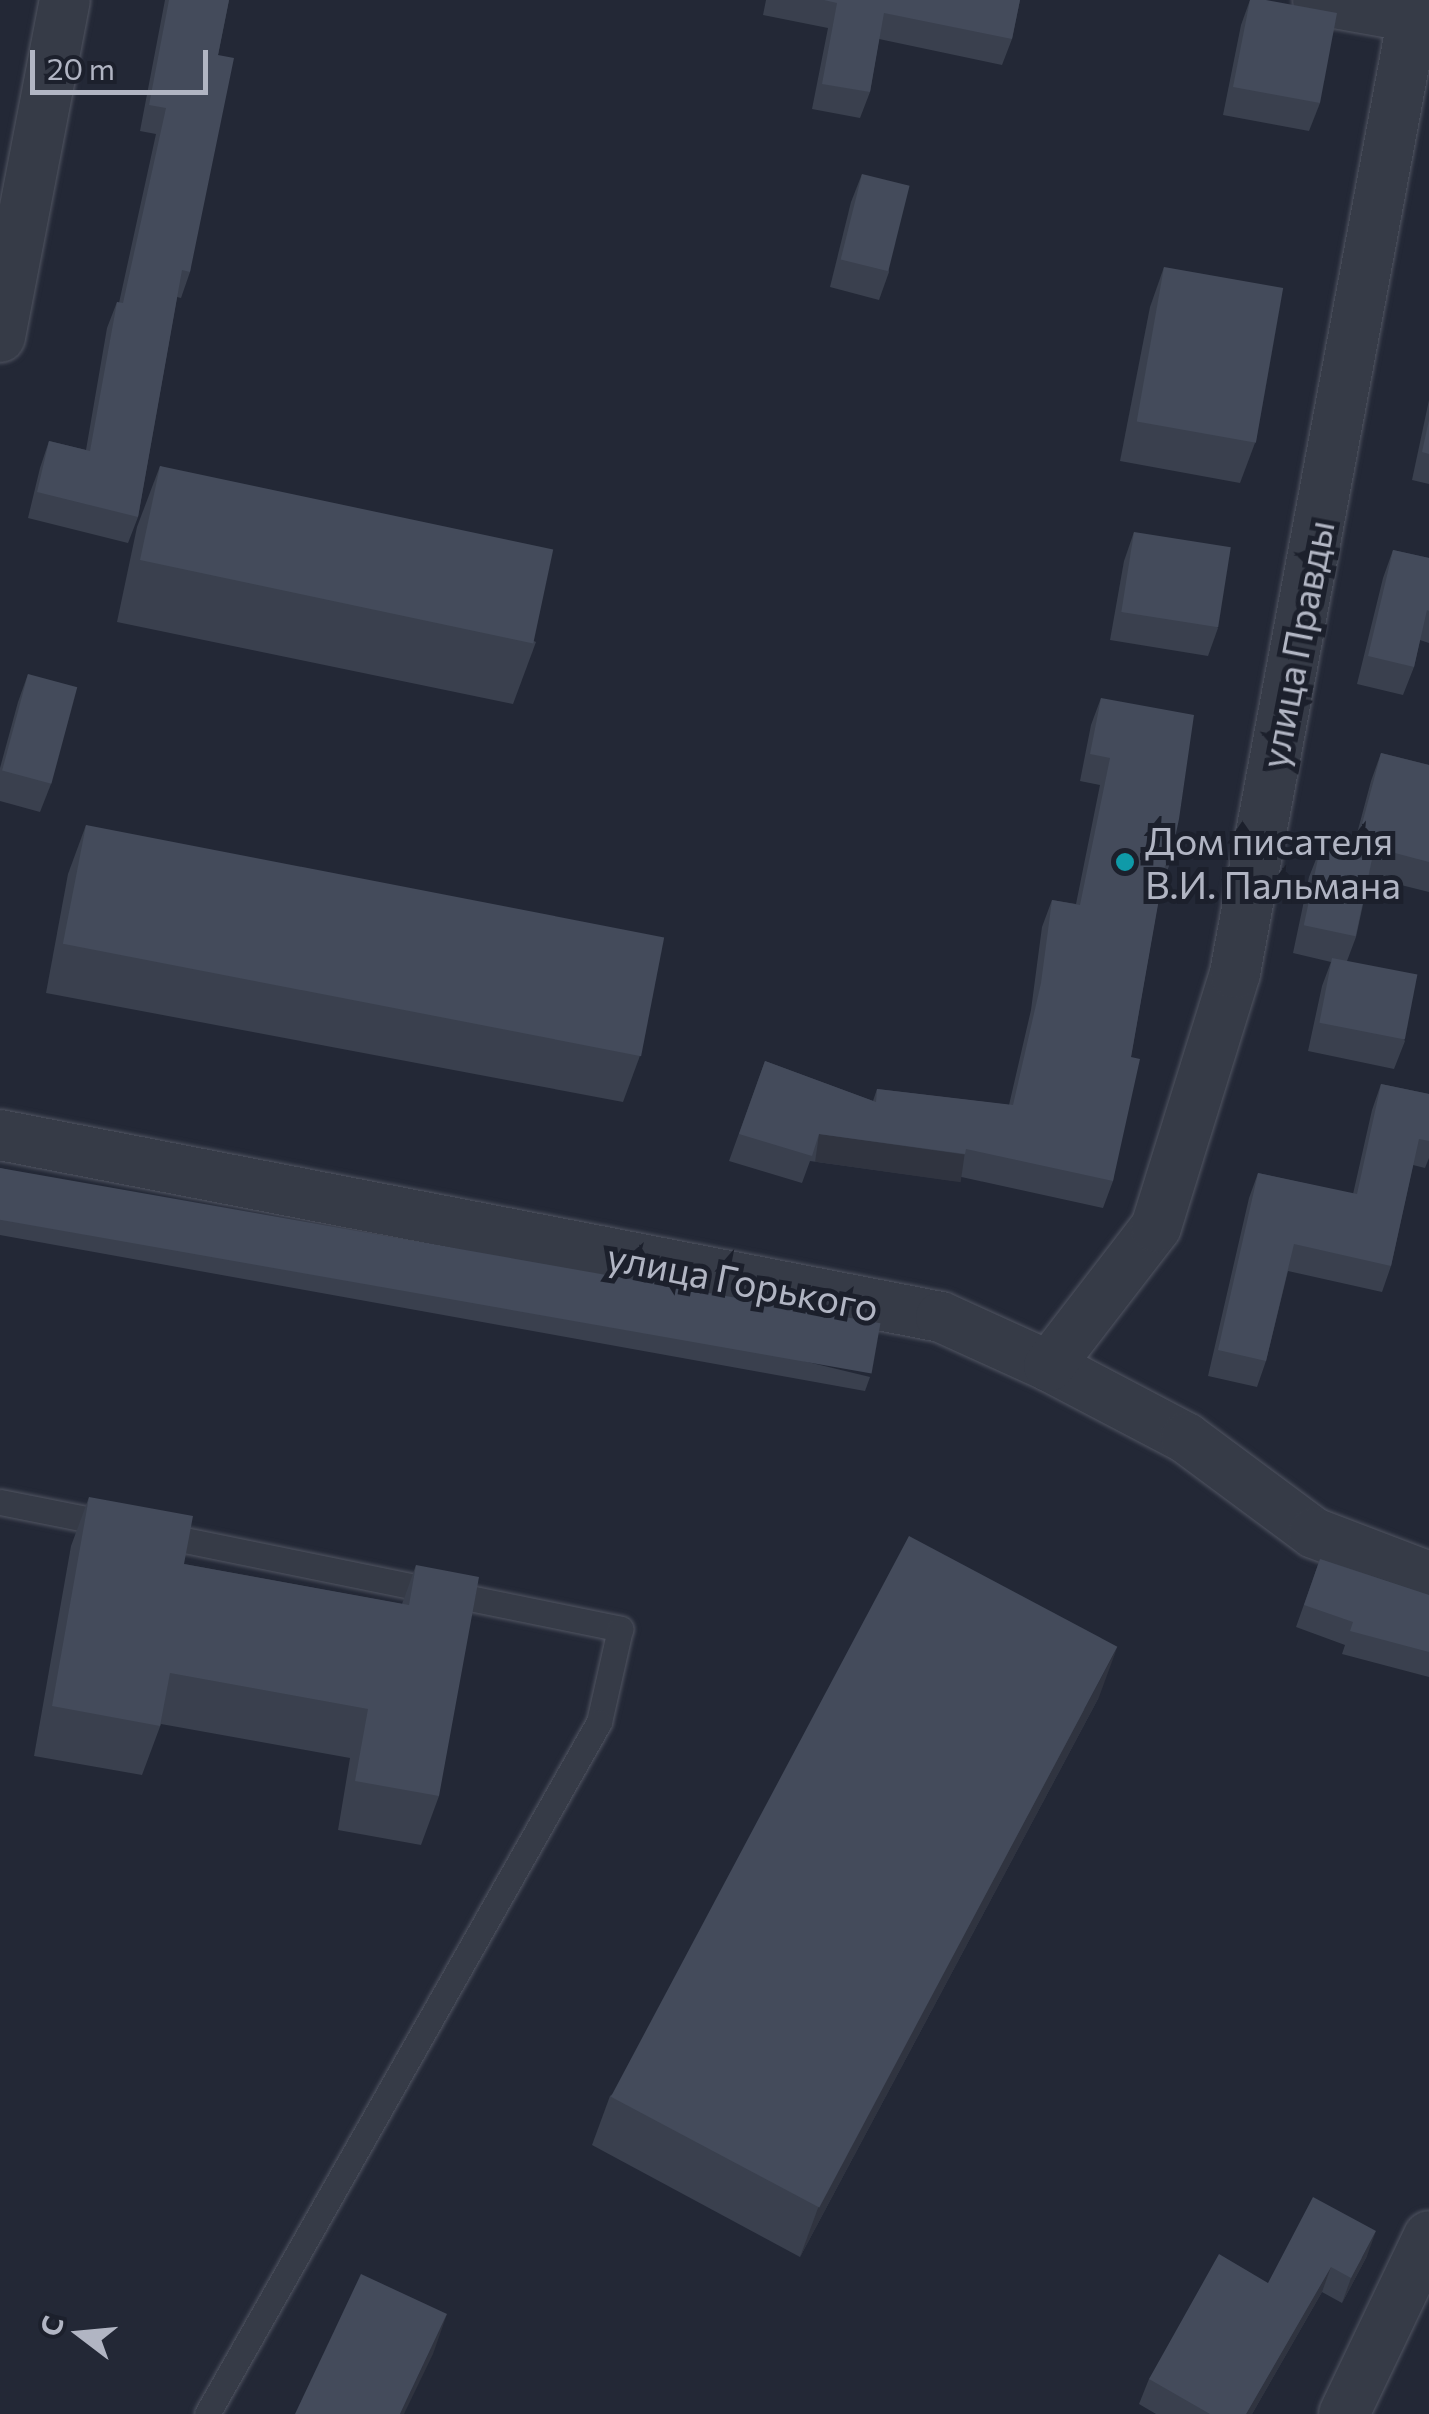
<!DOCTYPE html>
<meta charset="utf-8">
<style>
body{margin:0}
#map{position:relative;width:1429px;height:2414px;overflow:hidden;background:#232836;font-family:Commissioner,sans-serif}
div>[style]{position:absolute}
.roads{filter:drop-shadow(0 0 2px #515562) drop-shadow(0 0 2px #515562)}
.service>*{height:25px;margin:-12.5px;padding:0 12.5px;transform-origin:12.5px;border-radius:12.5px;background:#363b47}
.minor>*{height:50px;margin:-25px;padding:0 25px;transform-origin:25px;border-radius:25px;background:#363b47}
.wall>*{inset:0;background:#3a404e}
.shaded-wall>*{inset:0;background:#303440;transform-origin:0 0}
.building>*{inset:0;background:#444b5b;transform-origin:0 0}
.dots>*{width:28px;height:28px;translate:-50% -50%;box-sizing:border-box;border:5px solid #1c202c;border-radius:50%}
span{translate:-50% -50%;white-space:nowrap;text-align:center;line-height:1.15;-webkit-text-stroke:10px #1c202c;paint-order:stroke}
.street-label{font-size:38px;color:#b1b5c3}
.poi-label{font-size:38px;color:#b1b5c3}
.left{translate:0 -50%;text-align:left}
.north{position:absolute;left:30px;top:2284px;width:100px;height:100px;-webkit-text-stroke:8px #1c202c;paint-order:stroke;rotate:286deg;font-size:28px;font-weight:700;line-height:40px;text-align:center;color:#b1b5c3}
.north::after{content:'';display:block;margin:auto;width:35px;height:45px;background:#b1b5c3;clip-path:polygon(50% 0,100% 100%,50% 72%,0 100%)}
.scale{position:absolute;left:30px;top:50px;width:178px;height:45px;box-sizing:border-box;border:5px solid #b1b5c3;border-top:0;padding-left:12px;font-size:30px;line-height:35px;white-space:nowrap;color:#b1b5c3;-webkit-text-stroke:8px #1c202c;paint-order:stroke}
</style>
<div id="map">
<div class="roads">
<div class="service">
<i style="left:0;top:1502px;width:113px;rotate:11.2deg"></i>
<i style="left:155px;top:1534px;width:475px;rotate:11.5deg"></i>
<i style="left:620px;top:1629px;width:95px;rotate:102.7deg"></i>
<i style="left:599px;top:1722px;width:795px;rotate:119.53deg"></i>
</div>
<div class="minor">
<i style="left:1318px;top:0;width:113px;rotate:10.2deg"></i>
<i style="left:0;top:337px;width:343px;rotate:-79.1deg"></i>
<i style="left:0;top:1135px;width:958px;rotate:10.95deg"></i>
<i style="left:941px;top:1317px;width:119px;rotate:24.4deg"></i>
<i style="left:1049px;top:1366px;width:155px;rotate:27.7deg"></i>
<i style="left:1186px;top:1438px;width:159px;rotate:36.6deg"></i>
<i style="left:1314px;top:1533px;width:123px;rotate:20.9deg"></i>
<i style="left:1049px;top:1366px;width:175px;rotate:-52.4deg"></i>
<i style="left:1156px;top:1227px;width:266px;rotate:-72.7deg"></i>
<i style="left:1235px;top:973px;width:990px;rotate:-79.46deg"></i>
<i style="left:1344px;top:2414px;width:197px;rotate:-64.5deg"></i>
</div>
</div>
<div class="wall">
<i style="clip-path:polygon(165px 0,229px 0,218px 55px,190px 272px,181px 298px,177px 297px,138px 517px,128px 543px,28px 518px,40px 468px,49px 441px,86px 450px,107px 328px,117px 302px,119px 303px,156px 134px,140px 131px)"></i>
<i style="clip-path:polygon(766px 0,1020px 0,1012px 39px,1002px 65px,879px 39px,870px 92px,860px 118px,812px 109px,828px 28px,763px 15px)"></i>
<i style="clip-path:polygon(1250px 0,1320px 103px,1309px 131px,1223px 115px,1241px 25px)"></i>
<i style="clip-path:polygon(862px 174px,889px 272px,879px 300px,830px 287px,851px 202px)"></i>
<i style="clip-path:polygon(1164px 267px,1255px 443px,1240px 483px,1120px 461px,1150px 307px)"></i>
<i style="clip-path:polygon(1429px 400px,1429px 484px,1412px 480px)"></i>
<i style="clip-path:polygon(160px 466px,536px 642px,513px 704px,117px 622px,137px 527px)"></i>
<i style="clip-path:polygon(1134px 532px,1218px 628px,1208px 656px,1110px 640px,1124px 561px)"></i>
<i style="clip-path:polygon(1393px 550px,1429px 558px,1429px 643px,1420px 640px,1414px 667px,1403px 695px,1357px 684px,1383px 578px)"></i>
<i style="clip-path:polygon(28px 674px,51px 784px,40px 812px,0 801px,0 768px,18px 702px)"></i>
<i style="clip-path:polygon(1101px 698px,1169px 866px,1160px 891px,1131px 1057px,1113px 1181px,1103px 1208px,957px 1176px,955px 1181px,810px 1161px,802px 1183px,729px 1161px,765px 1061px,873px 1101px,877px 1089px,1009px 1105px,1031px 1010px,1042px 927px,1052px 900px,1076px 904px,1100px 785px,1080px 781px,1091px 725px)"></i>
<i style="clip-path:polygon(1381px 753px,1429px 765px,1429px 892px,1369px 877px,1356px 937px,1347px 961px,1405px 1041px,1394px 1069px,1308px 1051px,1322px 986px,1331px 962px,1293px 953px,1309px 877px,1320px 849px,1351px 856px,1371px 781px)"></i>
<i style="clip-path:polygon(86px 825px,641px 1053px,623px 1102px,46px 993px,68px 874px)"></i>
<i style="clip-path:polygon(1381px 1084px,1429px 1094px,1429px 1158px,1425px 1168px,1413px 1165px,1391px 1266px,1382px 1292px,1288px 1271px,1266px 1361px,1257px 1387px,1208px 1376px,1249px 1198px,1258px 1173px,1353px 1194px,1372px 1110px)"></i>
<i style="clip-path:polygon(0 1168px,870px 1377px,865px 1391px,0 1235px)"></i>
<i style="clip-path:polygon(89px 1497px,184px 1564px,402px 1604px,416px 1565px,439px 1796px,421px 1845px,338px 1830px,350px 1758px,161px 1724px,142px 1775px,34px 1756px,71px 1546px)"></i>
<i style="clip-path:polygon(1320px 1559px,1429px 1595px,1429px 1677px,1342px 1654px,1345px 1645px,1296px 1627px)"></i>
<i style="clip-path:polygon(1099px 1697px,800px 2257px,592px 2145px,610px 2096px)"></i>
<i style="clip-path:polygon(1367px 2256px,1342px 2303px,1322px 2292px,1252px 2414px,1156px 2414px,1139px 2404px,1149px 2379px,1268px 2283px)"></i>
</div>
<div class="shaded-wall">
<i style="left:819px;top:1134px;width:147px;height:28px;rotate:8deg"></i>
<i style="clip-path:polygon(1117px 1648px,1099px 1697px,800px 2257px,818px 2208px)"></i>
<i style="clip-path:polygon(1376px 2231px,1367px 2256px,1342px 2303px,1351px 2278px)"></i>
<i style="clip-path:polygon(1331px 2267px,1322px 2292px,1252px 2414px,1246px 2414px)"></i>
<i style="clip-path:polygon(447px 2314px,433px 2354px,404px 2414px,400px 2414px)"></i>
</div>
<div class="building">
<i style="clip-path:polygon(169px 0,229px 0,218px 55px,234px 58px,190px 272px,182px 270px,138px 517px,37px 492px,49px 441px,90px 451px,117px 302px,123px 303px,166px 108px,149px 105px)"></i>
<i style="clip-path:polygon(824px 0,1020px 0,1012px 39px,884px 13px,870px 92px,822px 84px,837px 3px)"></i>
<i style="clip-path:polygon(1250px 0,1266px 0,1337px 13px,1320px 103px,1233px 87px)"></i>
<i style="left:862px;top:174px;width:49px;height:88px;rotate:14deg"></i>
<i style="left:1164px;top:267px;width:121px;height:157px;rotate:10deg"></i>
<i style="clip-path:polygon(1429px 420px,1429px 454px,1422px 452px)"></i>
<i style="left:160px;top:466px;width:402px;height:96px;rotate:12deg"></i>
<i style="left:1134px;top:532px;width:98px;height:81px;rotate:9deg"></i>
<i style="clip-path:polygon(1393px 550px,1429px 558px,1429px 611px,1427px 610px,1414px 667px,1368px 656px)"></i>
<i style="left:28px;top:674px;width:51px;height:100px;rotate:15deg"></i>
<i style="clip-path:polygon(1101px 698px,1194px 715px,1179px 819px,1169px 866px,1165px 865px,1131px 1057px,1140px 1059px,1113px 1181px,966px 1149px,965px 1154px,819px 1134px,812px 1156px,739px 1134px,765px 1061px,876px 1102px,877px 1089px,1013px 1105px,1041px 983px,1052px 900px,1080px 905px,1110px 758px,1090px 754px)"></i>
<i style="clip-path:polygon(1381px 753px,1429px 765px,1429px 862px,1357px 843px)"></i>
<i style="left:86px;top:825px;width:589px;height:121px;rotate:11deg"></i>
<i style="left:1320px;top:849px;width:53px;height:78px;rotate:12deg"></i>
<i style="left:1332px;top:958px;width:87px;height:66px;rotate:11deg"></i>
<i style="clip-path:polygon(1381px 1084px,1429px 1094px,1429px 1141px,1419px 1139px,1391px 1266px,1294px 1244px,1266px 1361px,1218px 1350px,1258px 1173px,1357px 1194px)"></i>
<i style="left:0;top:1168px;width:894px;height:51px;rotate:10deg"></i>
<i style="clip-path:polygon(89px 1497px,193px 1516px,184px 1564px,409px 1605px,416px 1565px,479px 1577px,439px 1796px,355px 1781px,368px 1709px,170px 1673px,160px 1726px,52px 1706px)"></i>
<i style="left:909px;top:1536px;width:236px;height:635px;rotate:28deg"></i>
<i style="clip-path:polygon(1320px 1559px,1429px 1595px,1429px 1652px,1350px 1631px,1353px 1622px,1304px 1605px)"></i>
<i style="clip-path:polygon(1313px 2197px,1376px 2231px,1351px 2278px,1331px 2267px,1246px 2414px,1210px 2414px,1149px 2379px,1219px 2254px,1268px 2283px)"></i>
<i style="clip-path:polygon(361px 2274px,447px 2314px,400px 2414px,295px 2414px)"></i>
</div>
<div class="dots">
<i style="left:1125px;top:862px;background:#0f9aa8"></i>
</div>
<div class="street-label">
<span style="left:1296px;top:644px;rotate:-79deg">улица Правды</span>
<span style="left:743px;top:1281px;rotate:11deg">улица Горького</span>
</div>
<div class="poi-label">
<span class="left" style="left:1145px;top:862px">Дом писателя<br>В.И. Пальмана</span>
</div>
<div class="north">С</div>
<div class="scale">20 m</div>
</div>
